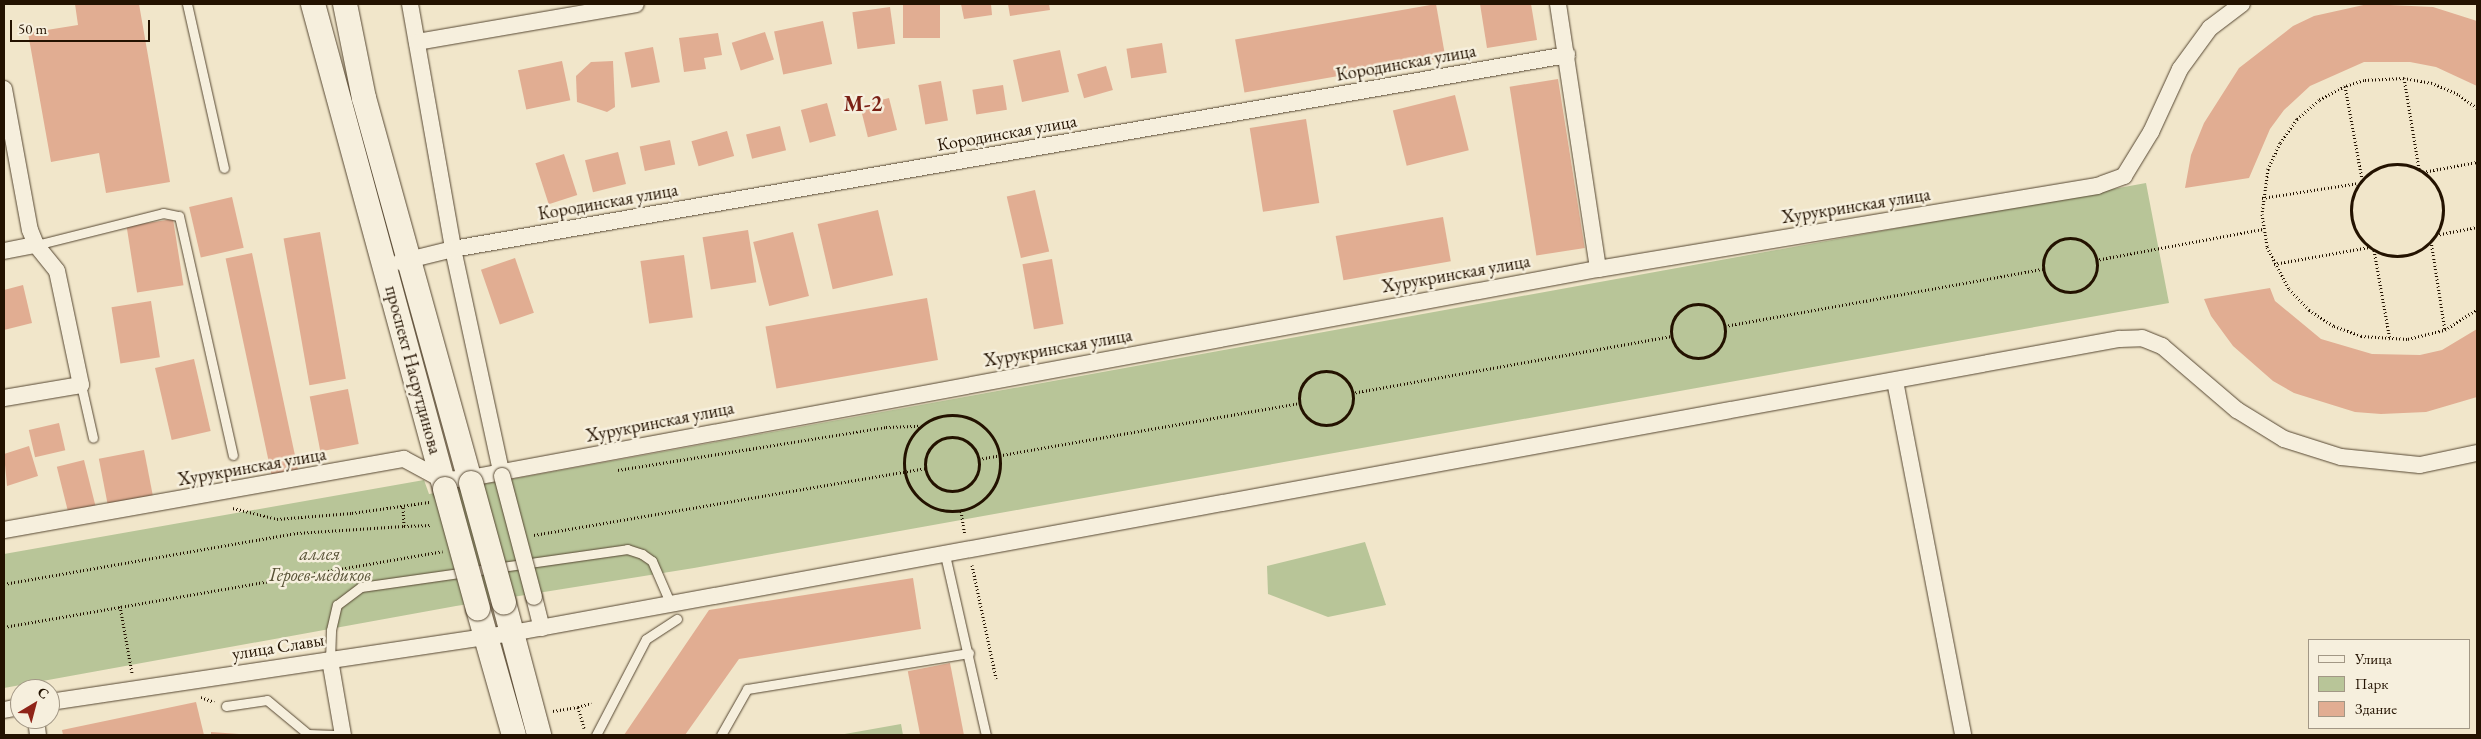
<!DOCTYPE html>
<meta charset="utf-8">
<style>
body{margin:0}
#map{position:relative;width:2481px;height:739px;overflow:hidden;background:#f1e6ca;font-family:"EB Garamond",serif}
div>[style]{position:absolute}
.green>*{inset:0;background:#b8c598}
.building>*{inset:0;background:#e1ad92;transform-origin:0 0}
.path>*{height:3px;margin-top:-1.5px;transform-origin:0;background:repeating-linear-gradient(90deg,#231200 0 1px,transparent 0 3.5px)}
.path>.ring{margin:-1.5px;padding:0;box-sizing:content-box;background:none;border:3px solid #231200;border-radius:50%}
.roads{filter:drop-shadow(0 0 1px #564732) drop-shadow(0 0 1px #564732)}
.service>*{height:9px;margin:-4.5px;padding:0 4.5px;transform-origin:4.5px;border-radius:4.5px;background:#f6efdd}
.minor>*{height:16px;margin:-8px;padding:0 8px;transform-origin:8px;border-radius:8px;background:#f6efdd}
.secondary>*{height:24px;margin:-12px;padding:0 12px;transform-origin:12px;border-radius:12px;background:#f6efdd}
.bridges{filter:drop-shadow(0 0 1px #564732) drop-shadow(0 0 1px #564732)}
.minor-bridge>*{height:16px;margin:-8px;padding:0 8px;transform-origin:8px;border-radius:8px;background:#f6efdd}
.secondary-bridge>*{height:24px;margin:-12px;padding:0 12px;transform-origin:12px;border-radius:12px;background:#f6efdd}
span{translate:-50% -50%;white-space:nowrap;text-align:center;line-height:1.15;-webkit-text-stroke:5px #f6efdd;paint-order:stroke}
.street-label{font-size:18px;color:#231200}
.park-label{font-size:18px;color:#575135;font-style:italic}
.district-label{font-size:22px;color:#7a1f14;font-weight:700}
.frame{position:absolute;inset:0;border:5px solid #231200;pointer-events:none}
.legend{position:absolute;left:2308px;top:639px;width:162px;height:90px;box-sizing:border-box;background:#f6efdd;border:1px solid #a29785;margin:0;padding:6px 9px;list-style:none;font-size:15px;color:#231200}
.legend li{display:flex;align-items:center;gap:10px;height:25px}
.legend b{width:25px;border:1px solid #a29785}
.north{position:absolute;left:10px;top:679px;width:50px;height:50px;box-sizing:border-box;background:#f6efdd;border:1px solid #a29785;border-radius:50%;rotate:37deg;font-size:14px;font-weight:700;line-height:20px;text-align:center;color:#231200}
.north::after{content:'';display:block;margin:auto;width:18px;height:22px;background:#8f2418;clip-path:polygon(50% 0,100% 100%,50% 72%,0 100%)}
.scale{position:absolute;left:10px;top:20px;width:140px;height:22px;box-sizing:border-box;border:2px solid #231200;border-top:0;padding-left:6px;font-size:15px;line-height:18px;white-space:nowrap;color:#231200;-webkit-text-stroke:4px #f6efdd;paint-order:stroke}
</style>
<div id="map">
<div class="green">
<i style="clip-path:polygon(2146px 183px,2169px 303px,694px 568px,456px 606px,4px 688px,4px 554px,424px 480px,429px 494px)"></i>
<i style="clip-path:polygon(1365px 542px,1386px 605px,1328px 617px,1268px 594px,1267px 566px)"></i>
<i style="clip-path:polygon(901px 724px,903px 735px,839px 735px)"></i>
</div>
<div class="building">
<i style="clip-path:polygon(75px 4px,139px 4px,170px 182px,106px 193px,99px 153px,51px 162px,28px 33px,78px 25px)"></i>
<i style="left:903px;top:4px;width:37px;height:34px"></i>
<i style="clip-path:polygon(961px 4px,991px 4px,992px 15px,964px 19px)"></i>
<i style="clip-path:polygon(1008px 4px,1049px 4px,1050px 10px,1010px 16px)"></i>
<i style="left:1436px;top:4px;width:54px;height:204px;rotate:80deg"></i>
<i style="clip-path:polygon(1480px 4px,1531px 4px,1537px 40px,1487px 48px)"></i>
<i style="clip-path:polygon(2368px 4px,2433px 7px,2477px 21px,2477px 86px,2436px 67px,2410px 62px,2364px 62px,2310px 86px,2284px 110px,2270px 129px,2249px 178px,2185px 188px,2191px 155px,2204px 123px,2239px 68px,2293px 26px,2314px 16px)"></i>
<i style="left:890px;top:7px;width:37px;height:38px;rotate:82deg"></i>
<i style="left:823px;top:21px;width:44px;height:50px;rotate:78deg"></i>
<i style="left:765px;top:32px;width:29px;height:35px;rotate:72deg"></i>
<i style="clip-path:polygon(718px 33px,722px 55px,704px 58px,706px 69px,684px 72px,679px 38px)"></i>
<i style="left:1162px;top:43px;width:30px;height:36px;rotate:81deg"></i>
<i style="left:653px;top:47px;width:36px;height:29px;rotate:79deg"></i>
<i style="left:1060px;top:50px;width:43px;height:48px;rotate:78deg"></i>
<i style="left:562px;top:61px;width:40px;height:45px;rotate:78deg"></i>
<i style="clip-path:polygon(613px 61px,615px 107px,607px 112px,577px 102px,576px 76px,591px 62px)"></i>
<i style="left:1106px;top:66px;width:25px;height:30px;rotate:74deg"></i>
<i style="left:1558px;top:79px;width:171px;height:49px;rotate:81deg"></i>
<i style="left:941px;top:81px;width:40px;height:23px;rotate:80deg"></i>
<i style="left:1003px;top:85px;width:25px;height:31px;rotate:81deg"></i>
<i style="left:1455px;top:95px;width:57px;height:64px;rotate:76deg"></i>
<i style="left:889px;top:98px;width:33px;height:30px;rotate:76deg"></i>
<i style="left:827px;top:103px;width:34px;height:27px;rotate:75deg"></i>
<i style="left:1306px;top:119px;width:85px;height:57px;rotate:81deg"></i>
<i style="left:780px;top:126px;width:25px;height:35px;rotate:76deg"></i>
<i style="left:727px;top:131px;width:26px;height:37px;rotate:74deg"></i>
<i style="left:670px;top:140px;width:25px;height:31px;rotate:78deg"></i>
<i style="left:618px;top:152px;width:33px;height:34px;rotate:76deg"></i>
<i style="left:564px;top:154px;width:43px;height:30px;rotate:72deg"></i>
<i style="left:1035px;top:190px;width:63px;height:29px;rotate:77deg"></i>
<i style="left:232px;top:197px;width:52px;height:44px;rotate:77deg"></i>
<i style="left:878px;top:210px;width:67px;height:62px;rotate:77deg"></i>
<i style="left:1443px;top:217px;width:45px;height:109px;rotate:80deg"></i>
<i style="left:173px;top:219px;width:67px;height:47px;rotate:81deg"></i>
<i style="left:748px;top:230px;width:53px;height:46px;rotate:81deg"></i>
<i style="left:320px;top:232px;width:149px;height:37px;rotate:80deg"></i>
<i style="left:793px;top:232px;width:66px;height:41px;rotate:76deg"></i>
<i style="left:252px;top:253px;width:223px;height:27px;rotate:78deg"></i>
<i style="left:684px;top:255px;width:63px;height:44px;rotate:82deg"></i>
<i style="left:515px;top:258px;width:58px;height:36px;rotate:71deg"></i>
<i style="left:1052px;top:259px;width:66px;height:30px;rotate:80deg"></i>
<i style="clip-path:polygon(23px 285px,32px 323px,4px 330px,4px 290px)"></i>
<i style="clip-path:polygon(2270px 288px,2275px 301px,2321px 339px,2372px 354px,2420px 355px,2442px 350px,2477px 329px,2477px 397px,2426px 412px,2381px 414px,2355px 412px,2294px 393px,2273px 381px,2233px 346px,2211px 316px,2204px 299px)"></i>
<i style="left:927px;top:298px;width:63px;height:164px;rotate:80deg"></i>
<i style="left:151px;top:301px;width:57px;height:40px;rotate:81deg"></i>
<i style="left:194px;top:359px;width:74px;height:40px;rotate:77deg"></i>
<i style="left:348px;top:389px;width:56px;height:39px;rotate:79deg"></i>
<i style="left:59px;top:423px;width:28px;height:31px;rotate:77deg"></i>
<i style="clip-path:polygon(29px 446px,38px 476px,7px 486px,4px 454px)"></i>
<i style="left:144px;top:450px;width:46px;height:46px;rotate:79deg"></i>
<i style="left:84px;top:460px;width:49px;height:28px;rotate:76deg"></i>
<i style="clip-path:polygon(913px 578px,921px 629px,739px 659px,685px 735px,624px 735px,709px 610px)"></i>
<i style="left:950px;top:663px;width:73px;height:43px;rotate:79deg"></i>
<i style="clip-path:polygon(196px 702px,204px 735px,63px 735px,62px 730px)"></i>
<i style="clip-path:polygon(211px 732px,239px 734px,239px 735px,211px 735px)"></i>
</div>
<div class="path">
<i style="left:2404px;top:78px;width:92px;rotate:80.6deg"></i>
<i style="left:2345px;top:86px;width:95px;rotate:79.6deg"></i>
<i style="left:2477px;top:108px;width:24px;rotate:-144deg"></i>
<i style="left:2458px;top:94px;width:28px;rotate:-157deg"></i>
<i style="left:2432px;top:83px;width:28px;rotate:-170deg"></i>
<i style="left:2404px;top:78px;width:40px;rotate:177.1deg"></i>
<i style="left:2364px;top:80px;width:20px;rotate:162deg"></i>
<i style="left:2345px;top:86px;width:30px;rotate:152deg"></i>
<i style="left:2319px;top:100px;width:29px;rotate:139deg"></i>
<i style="left:2297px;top:119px;width:29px;rotate:125deg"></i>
<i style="left:2280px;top:143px;width:29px;rotate:115deg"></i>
<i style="left:2268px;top:169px;width:45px;rotate:97.6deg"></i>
<i style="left:2262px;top:214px;width:33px;rotate:81deg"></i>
<i style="left:2267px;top:247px;width:47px;rotate:62.4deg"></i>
<i style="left:2289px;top:289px;width:29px;rotate:46deg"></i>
<i style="left:2309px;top:310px;width:30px;rotate:33deg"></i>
<i style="left:2334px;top:326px;width:29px;rotate:20deg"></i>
<i style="left:2361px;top:336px;width:47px;rotate:3.7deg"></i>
<i style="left:2408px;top:339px;width:38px;rotate:-14deg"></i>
<i style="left:2445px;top:330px;width:38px;rotate:-33deg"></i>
<i class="ring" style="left:2351px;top:164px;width:89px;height:89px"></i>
<i style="left:2423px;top:172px;width:55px;rotate:-10.5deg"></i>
<i style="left:2262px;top:198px;width:98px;rotate:-8.8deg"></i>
<i style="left:2436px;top:235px;width:42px;rotate:-11deg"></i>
<i class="ring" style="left:2043px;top:238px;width:51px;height:51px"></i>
<i style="left:2431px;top:241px;width:90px;rotate:81.1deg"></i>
<i style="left:2374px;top:250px;width:91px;rotate:79.9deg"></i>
<i style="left:2096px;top:260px;width:171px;rotate:-10.5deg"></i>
<i style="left:2274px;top:264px;width:97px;rotate:-10.1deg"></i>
<i class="ring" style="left:1671px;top:304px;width:51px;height:51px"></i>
<i style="left:1725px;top:326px;width:323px;rotate:-10.2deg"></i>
<i class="ring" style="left:1299px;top:371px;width:51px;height:51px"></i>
<i style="left:1352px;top:393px;width:325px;rotate:-10.1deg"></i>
<i class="ring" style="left:904px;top:415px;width:93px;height:93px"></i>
<i class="ring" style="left:925px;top:437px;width:51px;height:51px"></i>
<i style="left:979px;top:459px;width:325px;rotate:-9.9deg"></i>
<i style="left:618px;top:470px;width:271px;rotate:-9.1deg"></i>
<i style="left:886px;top:427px;width:35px;rotate:-2deg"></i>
<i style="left:233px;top:508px;width:45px;rotate:14deg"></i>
<i style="left:277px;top:519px;width:75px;rotate:-4.6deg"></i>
<i style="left:352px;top:513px;width:78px;rotate:-8.1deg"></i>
<i style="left:961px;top:511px;width:24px;rotate:81deg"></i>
<i style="left:404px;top:526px;width:28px;rotate:-2deg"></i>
<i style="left:534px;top:535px;width:398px;rotate:-9.7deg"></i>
<i style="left:972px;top:565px;width:116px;rotate:78deg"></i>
<i style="left:4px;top:584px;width:297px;rotate:-9.9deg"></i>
<i style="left:297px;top:533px;width:107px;rotate:-3.7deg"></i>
<i style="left:404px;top:526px;width:19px;rotate:-93deg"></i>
<i style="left:120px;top:606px;width:68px;rotate:79.8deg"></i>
<i style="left:4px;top:627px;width:445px;rotate:-9.8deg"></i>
<i style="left:201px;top:697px;width:14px;rotate:21deg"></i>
<i style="left:578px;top:707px;width:14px;rotate:-17deg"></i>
<i style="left:553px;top:711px;width:25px;rotate:-9deg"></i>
<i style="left:578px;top:707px;width:22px;rotate:74deg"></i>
</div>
<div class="roads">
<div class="service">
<i style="left:187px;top:4px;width:168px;rotate:77.3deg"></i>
<i style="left:36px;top:245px;width:131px;rotate:-14.1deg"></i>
<i style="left:163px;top:213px;width:16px;rotate:11deg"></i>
<i style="left:179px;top:216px;width:245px;rotate:77.3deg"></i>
<i style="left:81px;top:385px;width:54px;rotate:77.2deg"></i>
<i style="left:945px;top:555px;width:185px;rotate:77.2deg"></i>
<i style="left:330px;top:660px;width:30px;rotate:-88deg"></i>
<i style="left:331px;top:630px;width:26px;rotate:-77deg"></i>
<i style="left:337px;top:605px;width:30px;rotate:-37deg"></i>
<i style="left:361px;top:587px;width:269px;rotate:-8.1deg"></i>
<i style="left:627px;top:549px;width:16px;rotate:18deg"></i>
<i style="left:642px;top:554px;width:12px;rotate:35deg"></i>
<i style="left:652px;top:561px;width:48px;rotate:66.6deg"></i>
<i style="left:226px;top:706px;width:41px;rotate:-8.3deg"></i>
<i style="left:267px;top:700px;width:53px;rotate:39.7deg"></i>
<i style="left:308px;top:734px;width:26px;rotate:2deg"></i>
<i style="left:596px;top:735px;width:108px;rotate:-62.5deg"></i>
<i style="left:646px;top:639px;width:37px;rotate:-33deg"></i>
<i style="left:721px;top:735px;width:53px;rotate:-60.5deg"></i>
<i style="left:747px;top:689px;width:225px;rotate:-9.2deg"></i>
</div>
<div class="minor">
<i style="left:410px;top:4px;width:249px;rotate:80deg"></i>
<i style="left:453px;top:249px;width:232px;rotate:77.8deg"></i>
<i style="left:1558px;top:4px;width:268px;rotate:81.4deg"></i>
<i style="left:417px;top:42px;width:222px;rotate:-9.8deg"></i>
<i style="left:4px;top:89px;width:143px;rotate:79.6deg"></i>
<i style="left:30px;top:230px;width:16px;rotate:68deg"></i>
<i style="left:36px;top:245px;width:33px;rotate:51deg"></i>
<i style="left:57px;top:271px;width:116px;rotate:78.1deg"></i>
<i style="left:81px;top:385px;width:78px;rotate:170.4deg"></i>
<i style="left:4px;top:251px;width:33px;rotate:-11deg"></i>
<i style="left:400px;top:262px;width:55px;rotate:-13.8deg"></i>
<i style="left:453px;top:249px;width:1131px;rotate:-9.88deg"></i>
<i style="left:1895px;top:381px;width:360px;rotate:79.1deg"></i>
<i style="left:4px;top:530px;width:406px;rotate:-10.1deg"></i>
<i style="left:404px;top:459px;width:44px;rotate:28.3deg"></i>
<i style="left:443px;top:480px;width:27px;rotate:-4deg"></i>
<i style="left:470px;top:478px;width:1147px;rotate:-10.5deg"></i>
<i style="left:1598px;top:269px;width:506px;rotate:-9.44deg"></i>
<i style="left:2097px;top:186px;width:29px;rotate:-20deg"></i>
<i style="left:2124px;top:176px;width:52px;rotate:-58.5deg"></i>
<i style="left:2151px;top:132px;width:69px;rotate:-65.3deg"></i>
<i style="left:2180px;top:69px;width:51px;rotate:-53.8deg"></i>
<i style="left:2210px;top:28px;width:40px;rotate:-37deg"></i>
<i style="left:534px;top:597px;width:32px;rotate:76deg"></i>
<i style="left:330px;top:660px;width:76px;rotate:80.2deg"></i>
<i style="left:50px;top:702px;width:467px;rotate:-8.5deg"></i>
<i style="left:512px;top:633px;width:1634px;rotate:-10.37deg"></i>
<i style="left:2119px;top:339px;width:23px;rotate:-2deg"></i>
<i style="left:2142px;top:338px;width:22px;rotate:22deg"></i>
<i style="left:2162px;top:346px;width:99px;rotate:40.5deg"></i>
<i style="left:2237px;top:410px;width:55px;rotate:31.7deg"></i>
<i style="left:2284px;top:439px;width:60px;rotate:17.5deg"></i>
<i style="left:2341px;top:457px;width:79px;rotate:5.8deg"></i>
<i style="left:2420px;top:465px;width:58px;rotate:-11.9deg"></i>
<i style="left:4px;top:710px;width:16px;rotate:-11deg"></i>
<i style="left:36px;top:719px;width:16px;rotate:83deg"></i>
</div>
<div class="secondary">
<i style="left:313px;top:4px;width:503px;rotate:74.77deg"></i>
<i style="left:345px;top:4px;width:96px;rotate:78.6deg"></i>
<i style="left:364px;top:98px;width:400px;rotate:74.5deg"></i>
<i style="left:504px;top:603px;width:137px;rotate:75.1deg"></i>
<i style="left:478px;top:609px;width:131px;rotate:74.1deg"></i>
</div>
</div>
<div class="bridges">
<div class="minor-bridge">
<i style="left:502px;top:476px;width:125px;rotate:75.2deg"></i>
</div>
<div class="secondary-bridge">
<i style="left:471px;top:483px;width:124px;rotate:74.6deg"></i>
<i style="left:445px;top:489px;width:124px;rotate:74.6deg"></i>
</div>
</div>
<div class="street-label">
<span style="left:1406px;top:63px;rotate:-10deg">Кородинская улица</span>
<span style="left:1007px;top:133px;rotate:-10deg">Кородинская улица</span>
<span style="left:608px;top:202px;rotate:-10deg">Кородинская улица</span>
<span style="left:1856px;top:206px;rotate:-9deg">Хурукринская улица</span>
<span style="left:1456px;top:274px;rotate:-10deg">Хурукринская улица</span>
<span style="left:1058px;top:348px;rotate:-10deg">Хурукринская улица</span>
<span style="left:413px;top:370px;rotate:75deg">проспект Насрутдинова</span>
<span style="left:660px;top:422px;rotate:-11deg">Хурукринская улица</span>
<span style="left:252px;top:467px;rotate:-10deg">Хурукринская улица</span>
<span style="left:278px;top:647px;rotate:-9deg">улица Славы</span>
</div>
<div class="park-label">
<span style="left:320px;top:565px">аллея<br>Героев-медиков</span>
</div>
<div class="district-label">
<span style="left:863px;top:104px">М-2</span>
</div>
<div class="frame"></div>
<ul class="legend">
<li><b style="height:6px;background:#f6efdd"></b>Улица</li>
<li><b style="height:14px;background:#b8c598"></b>Парк</li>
<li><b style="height:14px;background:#e1ad92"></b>Здание</li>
</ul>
<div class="north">С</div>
<div class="scale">50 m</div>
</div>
